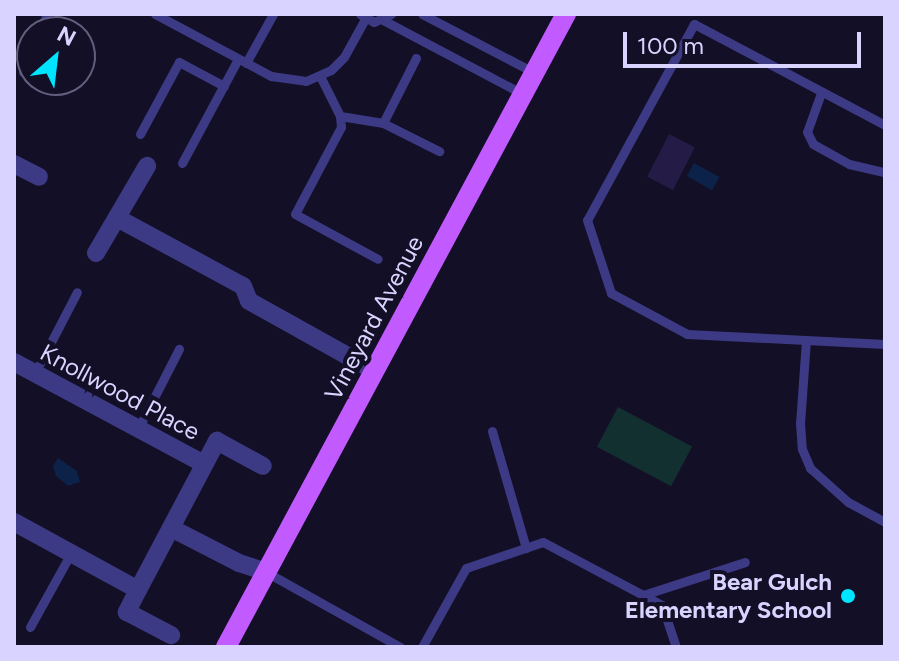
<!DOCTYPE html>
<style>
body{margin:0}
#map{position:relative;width:899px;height:661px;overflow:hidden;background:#130f26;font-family:Figtree,sans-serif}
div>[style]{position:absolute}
.green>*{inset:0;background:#12302f;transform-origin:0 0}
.water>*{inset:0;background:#0c2248;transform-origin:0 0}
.building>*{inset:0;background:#241b47;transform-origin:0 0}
.lane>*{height:9px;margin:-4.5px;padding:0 4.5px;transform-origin:4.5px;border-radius:4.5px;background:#3d3a85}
.street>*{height:18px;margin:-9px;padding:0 9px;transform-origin:9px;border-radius:9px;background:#3d3a85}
.primary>*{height:20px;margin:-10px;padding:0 10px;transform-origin:10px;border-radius:10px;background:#c25bff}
.dots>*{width:22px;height:22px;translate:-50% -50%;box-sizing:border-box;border:4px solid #130f26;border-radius:50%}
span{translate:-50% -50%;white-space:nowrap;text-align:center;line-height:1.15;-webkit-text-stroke:8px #130f26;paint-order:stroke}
.street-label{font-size:24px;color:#d9d4ff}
.poi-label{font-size:24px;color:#d9d4ff;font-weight:700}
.right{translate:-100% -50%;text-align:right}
.frame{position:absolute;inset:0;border:16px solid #d9d4ff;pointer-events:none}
.north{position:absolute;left:16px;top:16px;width:80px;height:80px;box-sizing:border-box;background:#130f26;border:2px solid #625e7d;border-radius:50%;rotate:28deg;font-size:22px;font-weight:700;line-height:32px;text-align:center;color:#d9d4ff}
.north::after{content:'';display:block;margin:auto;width:28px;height:36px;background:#00e5ff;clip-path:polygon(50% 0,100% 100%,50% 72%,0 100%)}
.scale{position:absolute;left:623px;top:32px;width:238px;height:36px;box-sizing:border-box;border:4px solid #d9d4ff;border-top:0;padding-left:10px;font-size:24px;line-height:28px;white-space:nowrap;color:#d9d4ff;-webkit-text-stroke:6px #130f26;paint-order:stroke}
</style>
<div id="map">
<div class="green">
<i style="left:618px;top:407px;width:84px;height:45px;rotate:28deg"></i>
</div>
<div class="water">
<i style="left:694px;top:163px;width:29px;height:15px;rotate:29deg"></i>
<i style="clip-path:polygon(58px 458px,77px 471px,80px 482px,68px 486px,56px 476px,53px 466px)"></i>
</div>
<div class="building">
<i style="left:669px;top:134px;width:29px;height:48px;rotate:27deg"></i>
</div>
<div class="lane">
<i style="left:155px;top:14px;width:132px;rotate:28.1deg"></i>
<i style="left:271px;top:76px;width:35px;rotate:8deg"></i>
<i style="left:306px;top:81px;width:27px;rotate:-24deg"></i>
<i style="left:331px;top:70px;width:18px;rotate:-45deg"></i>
<i style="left:344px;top:57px;width:43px;rotate:-61.1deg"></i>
<i style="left:360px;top:14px;width:16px;rotate:30deg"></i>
<i style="left:374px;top:22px;width:19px;rotate:-25deg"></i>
<i style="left:422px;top:14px;width:127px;rotate:27.6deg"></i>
<i style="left:383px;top:20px;width:158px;rotate:27.9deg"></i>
<i style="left:39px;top:32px;width:20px;rotate:-66deg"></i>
<i style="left:246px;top:63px;width:56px;rotate:-61.1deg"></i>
<i style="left:23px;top:72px;width:25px;rotate:-69deg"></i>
<i style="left:320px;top:76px;width:45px;rotate:63.4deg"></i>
<i style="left:340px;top:116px;width:44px;rotate:9.2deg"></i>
<i style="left:383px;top:123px;width:63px;rotate:26.6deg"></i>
<i style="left:821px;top:93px;width:41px;rotate:109.7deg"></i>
<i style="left:807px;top:132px;width:13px;rotate:63deg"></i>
<i style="left:813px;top:144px;width:41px;rotate:29.1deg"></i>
<i style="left:849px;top:164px;width:37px;rotate:13deg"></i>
<i style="left:340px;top:116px;width:11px;rotate:85deg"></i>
<i style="left:341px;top:127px;width:98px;rotate:117.9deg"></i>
<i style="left:295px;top:214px;width:94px;rotate:28.5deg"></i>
<i style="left:383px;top:123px;width:73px;rotate:-63.1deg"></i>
<i style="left:885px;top:125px;width:216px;rotate:-152.1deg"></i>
<i style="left:694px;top:24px;width:223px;rotate:118.6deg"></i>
<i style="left:587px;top:220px;width:77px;rotate:71.8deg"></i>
<i style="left:611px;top:293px;width:86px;rotate:28.3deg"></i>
<i style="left:687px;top:334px;width:198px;rotate:2.9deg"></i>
<i style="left:140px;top:134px;width:82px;rotate:-61.6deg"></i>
<i style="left:179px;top:62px;width:51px;rotate:28.1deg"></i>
<i style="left:182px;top:163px;width:118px;rotate:-61.7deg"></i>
<i style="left:806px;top:340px;width:83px;rotate:94.1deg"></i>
<i style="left:800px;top:423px;width:26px;rotate:86deg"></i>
<i style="left:802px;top:449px;width:21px;rotate:67deg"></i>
<i style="left:810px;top:468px;width:51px;rotate:41.8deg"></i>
<i style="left:848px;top:502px;width:42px;rotate:28.4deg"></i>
<i style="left:35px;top:373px;width:91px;rotate:-62.6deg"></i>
<i style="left:138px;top:429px;width:90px;rotate:-62.9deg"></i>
<i style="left:492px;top:431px;width:122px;rotate:73.8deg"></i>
<i style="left:266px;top:572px;width:154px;rotate:29.2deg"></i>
<i style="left:643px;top:595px;width:107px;rotate:-17.9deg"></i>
<i style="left:30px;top:627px;width:85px;rotate:-61deg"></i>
<i style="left:422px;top:647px;width:90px;rotate:-60.9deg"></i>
<i style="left:466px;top:568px;width:81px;rotate:-18.7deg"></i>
<i style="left:543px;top:542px;width:135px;rotate:27.9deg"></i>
<i style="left:662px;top:605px;width:44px;rotate:71.6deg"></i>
</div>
<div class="street">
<i style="left:14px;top:164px;width:28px;rotate:27deg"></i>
<i style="left:119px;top:219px;width:141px;rotate:28.4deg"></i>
<i style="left:243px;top:286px;width:16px;rotate:68deg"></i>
<i style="left:249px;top:301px;width:144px;rotate:29.1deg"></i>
<i style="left:96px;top:253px;width:101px;rotate:-59.6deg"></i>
<i style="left:14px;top:362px;width:216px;rotate:28.2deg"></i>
<i style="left:14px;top:522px;width:141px;rotate:28.7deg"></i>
<i style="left:138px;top:590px;width:25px;rotate:117deg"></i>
<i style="left:127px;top:612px;width:50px;rotate:27.6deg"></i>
<i style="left:171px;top:528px;width:76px;rotate:27.2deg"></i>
<i style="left:239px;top:563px;width:28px;rotate:18deg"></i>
<i style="left:138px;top:590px;width:169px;rotate:-62.1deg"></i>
<i style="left:217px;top:441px;width:52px;rotate:28.5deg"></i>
</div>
<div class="primary">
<i style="left:226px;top:647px;width:719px;rotate:-61.76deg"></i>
</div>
<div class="dots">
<i style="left:848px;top:596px;background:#00e5ff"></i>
</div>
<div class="street-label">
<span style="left:374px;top:318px;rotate:-62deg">Vineyard Avenue</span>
<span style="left:120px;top:392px;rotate:28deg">Knollwood Place</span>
</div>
<div class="poi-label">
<span class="right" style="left:832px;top:596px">Bear Gulch<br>Elementary School</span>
</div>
<div class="frame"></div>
<div class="north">N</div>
<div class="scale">100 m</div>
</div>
